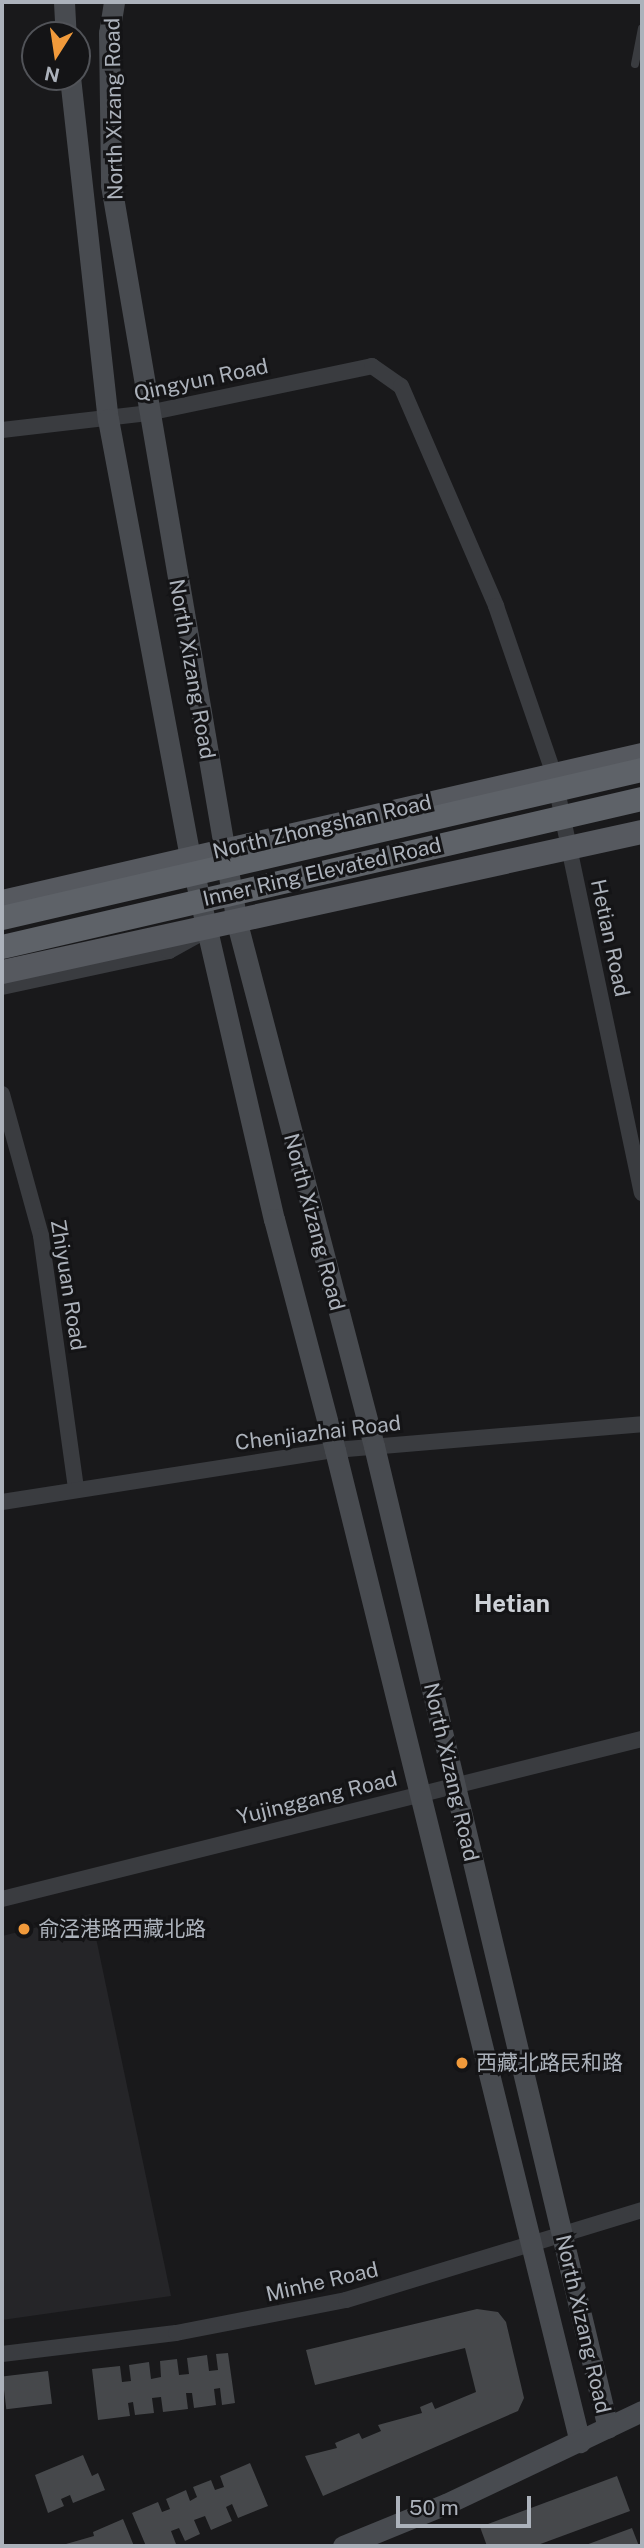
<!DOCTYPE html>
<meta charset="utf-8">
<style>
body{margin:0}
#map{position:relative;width:644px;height:2548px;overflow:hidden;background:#19191b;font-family:"Public Sans","Noto Sans SC",sans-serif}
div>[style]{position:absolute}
.built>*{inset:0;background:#252528}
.building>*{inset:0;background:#46484b;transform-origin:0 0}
.service>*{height:8px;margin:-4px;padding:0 4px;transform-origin:4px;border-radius:4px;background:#3a3c40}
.minor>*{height:16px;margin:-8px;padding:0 8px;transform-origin:8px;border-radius:8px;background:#3a3c40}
.secondary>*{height:21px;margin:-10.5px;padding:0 10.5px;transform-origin:10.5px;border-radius:10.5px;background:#484b50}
.primary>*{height:24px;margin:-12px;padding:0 12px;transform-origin:12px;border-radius:12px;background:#56595f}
.trunk-bridge>*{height:24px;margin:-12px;padding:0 12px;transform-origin:12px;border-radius:12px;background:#5e6268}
.dots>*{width:19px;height:19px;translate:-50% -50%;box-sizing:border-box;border:4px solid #141416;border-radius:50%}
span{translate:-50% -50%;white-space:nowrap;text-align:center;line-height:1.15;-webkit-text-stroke:6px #141416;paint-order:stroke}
.street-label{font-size:21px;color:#acb2bb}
.poi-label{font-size:21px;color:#acb2bb}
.left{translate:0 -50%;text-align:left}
.quarter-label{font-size:24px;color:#cdd1d7;font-weight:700}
.frame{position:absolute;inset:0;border:4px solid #acb2bb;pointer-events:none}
.north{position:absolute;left:21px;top:21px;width:70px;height:70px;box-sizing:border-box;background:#141416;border:2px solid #515358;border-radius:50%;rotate:192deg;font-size:19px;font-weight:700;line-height:28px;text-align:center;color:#acb2bb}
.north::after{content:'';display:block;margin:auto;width:24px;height:32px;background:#f19a3b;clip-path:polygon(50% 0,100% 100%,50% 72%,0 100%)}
.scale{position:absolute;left:396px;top:2496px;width:135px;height:32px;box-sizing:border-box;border:4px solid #acb2bb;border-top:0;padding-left:9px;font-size:21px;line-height:24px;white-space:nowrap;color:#acb2bb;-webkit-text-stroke:5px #141416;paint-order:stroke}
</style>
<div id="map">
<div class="built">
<i style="clip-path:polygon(91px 1914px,171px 2296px,2px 2320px,2px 1936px)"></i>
</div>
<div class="building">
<i style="clip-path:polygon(477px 2309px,498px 2312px,506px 2322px,524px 2398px,518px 2411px,323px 2496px,305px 2456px,337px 2448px,335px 2443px,359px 2433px,362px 2439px,381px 2431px,378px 2425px,422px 2413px,420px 2407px,432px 2402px,435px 2409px,476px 2392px,465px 2348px,315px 2385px,306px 2350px)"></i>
<i style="clip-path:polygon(228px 2353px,235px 2403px,222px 2405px,220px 2388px,214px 2389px,216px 2405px,194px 2408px,192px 2393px,186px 2393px,188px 2409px,163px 2412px,161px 2397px,152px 2398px,154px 2413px,135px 2415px,133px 2402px,128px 2403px,130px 2416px,98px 2420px,92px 2369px,120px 2366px,122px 2382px,131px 2381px,129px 2365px,149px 2362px,151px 2379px,161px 2377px,160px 2361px,177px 2359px,179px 2375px,189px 2374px,187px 2358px,207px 2355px,209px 2371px,218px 2370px,216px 2354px)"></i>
<i style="left:48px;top:2371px;width:33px;height:46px;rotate:83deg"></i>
<i style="clip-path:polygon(83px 2455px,92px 2476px,98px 2473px,105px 2490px,73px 2503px,70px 2495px,61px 2499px,64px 2506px,48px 2513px,35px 2475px)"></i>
<i style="clip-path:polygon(250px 2463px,268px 2506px,238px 2518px,232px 2504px,226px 2507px,232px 2521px,211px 2530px,205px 2516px,194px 2520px,200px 2534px,185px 2541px,179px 2528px,171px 2531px,176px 2544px,146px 2546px,132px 2513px,158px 2502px,162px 2512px,170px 2509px,166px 2499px,186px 2490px,190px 2501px,197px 2497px,193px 2487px,211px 2480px,215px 2490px,224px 2487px,220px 2476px)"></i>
<i style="clip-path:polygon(617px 2476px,630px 2511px,535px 2546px,487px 2546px,480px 2527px)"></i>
<i style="clip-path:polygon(123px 2519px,134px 2546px,59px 2546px,94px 2536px,93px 2532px)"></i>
<i style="clip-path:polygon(632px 2528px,639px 2546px,583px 2546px)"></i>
</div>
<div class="service">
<i style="left:635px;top:64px;width:36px;rotate:-79deg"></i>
</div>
<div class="minor">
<i style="left:2px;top:430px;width:147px;rotate:-6.6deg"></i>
<i style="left:148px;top:413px;width:229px;rotate:-11.8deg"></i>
<i style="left:372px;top:366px;width:35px;rotate:35deg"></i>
<i style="left:401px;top:386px;width:240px;rotate:66.6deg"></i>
<i style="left:496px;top:606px;width:166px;rotate:71deg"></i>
<i style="left:555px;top:781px;width:421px;rotate:78.1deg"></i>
<i style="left:2px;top:987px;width:171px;rotate:-12.2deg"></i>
<i style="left:169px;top:951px;width:33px;rotate:-29deg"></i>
<i style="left:2px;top:1094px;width:147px;rotate:74.6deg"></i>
<i style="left:41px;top:1236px;width:253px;rotate:82.1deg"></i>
<i style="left:2px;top:1502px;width:337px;rotate:-8.9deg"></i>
<i style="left:335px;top:1450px;width:308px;rotate:-4.8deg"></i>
<i style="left:2px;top:1899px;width:660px;rotate:-14.04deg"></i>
<i style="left:2px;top:2354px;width:175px;rotate:-6.9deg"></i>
<i style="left:176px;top:2333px;width:173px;rotate:-11deg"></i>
<i style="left:346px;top:2300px;width:309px;rotate:-16.9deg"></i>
</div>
<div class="secondary">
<i style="left:64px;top:2px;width:33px;rotate:87deg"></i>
<i style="left:114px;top:2px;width:31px;rotate:99deg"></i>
<i style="left:109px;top:33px;width:152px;rotate:89.2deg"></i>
<i style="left:111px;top:185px;width:749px;rotate:80.31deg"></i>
<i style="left:237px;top:923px;width:541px;rotate:75.32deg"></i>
<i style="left:374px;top:1446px;width:1009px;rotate:76.6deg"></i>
<i style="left:70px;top:77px;width:344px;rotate:83.7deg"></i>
<i style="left:108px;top:419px;width:445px;rotate:79.4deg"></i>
<i style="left:190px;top:856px;width:373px;rotate:77deg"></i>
<i style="left:274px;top:1219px;width:239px;rotate:75.2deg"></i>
<i style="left:335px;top:1450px;width:1022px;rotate:76.13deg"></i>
<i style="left:343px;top:2546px;width:111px;rotate:-22.2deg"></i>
<i style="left:446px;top:2504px;width:217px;rotate:-25.4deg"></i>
</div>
<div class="primary">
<i style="left:2px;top:902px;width:657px;rotate:-12.94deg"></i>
<i style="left:2px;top:972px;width:655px;rotate:-12.34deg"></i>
</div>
<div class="trunk-bridge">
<i style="left:2px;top:918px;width:657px;rotate:-13.02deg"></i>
<i style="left:2px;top:947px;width:657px;rotate:-13.02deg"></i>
</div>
<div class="dots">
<i style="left:24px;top:1929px;background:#f19a3b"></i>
<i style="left:462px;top:2063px;background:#f19a3b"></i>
</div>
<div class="street-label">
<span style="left:114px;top:109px;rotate:-91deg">North Xizang Road</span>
<span style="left:201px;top:380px;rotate:-12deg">Qingyun Road</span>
<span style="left:192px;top:669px;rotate:80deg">North Xizang Road</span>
<span style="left:322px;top:827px;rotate:-13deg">North Zhongshan Road</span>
<span style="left:322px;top:872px;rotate:-13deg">Inner Ring Elevated Road</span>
<span style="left:610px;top:938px;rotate:78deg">Hetian Road</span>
<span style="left:314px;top:1222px;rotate:75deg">North Xizang Road</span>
<span style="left:68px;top:1285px;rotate:81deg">Zhiyuan Road</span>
<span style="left:318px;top:1433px;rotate:-7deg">Chenjiazhai Road</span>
<span style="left:451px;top:1772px;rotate:77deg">North Xizang Road</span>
<span style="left:317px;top:1798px;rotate:-14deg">Yujinggang Road</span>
<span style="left:322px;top:2282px;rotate:-13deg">Minhe Road</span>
<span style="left:583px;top:2324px;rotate:77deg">North Xizang Road</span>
</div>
<div class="poi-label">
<span class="left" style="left:38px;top:1929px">俞泾港路西藏北路</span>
<span class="left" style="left:476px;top:2063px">西藏北路民和路</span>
</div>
<div class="quarter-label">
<span style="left:512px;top:1604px">Hetian</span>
</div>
<div class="frame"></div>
<div class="north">N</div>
<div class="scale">50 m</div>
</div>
